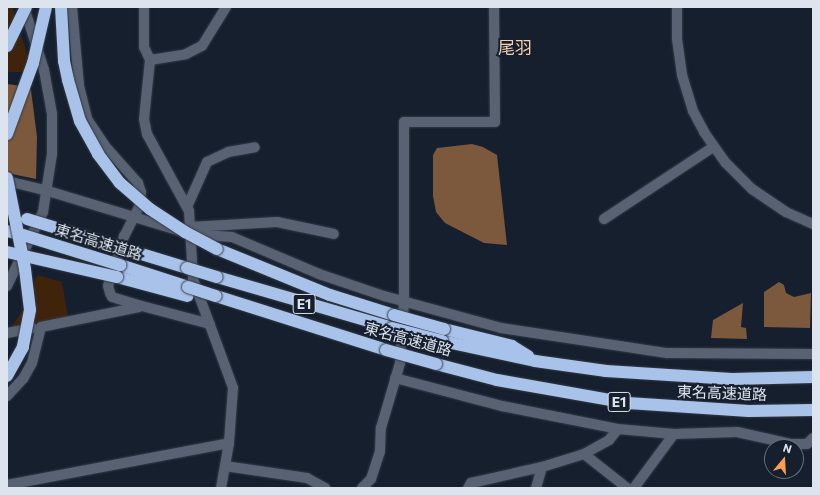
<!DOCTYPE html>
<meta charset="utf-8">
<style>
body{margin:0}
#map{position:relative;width:820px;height:495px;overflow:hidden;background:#161f2d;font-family:Commissioner,"Noto Sans JP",sans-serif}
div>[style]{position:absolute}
.green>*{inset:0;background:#40230b}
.water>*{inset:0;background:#7c593d}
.roads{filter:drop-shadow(0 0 1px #323b48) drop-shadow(0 0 1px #323b48)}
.minor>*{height:10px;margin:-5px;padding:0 5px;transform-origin:5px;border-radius:5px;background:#586272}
.highway>*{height:12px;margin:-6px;padding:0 6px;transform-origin:6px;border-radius:6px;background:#a9c2e9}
.bridges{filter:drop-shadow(0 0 1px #323b48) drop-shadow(0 0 1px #323b48)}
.highway-bridge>*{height:12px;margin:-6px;padding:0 6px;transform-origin:6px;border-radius:6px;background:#a9c2e9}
span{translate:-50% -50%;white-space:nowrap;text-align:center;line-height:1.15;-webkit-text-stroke:4px #161f2d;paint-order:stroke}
.shield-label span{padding:1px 3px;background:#161f2d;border:1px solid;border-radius:3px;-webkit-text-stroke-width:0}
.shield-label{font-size:14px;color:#dde4ee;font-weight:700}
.street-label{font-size:15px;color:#dde4ee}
.quarter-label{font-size:17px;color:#f6cfb1}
.frame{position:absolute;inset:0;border:8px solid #dde4ee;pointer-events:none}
.north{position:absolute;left:764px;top:439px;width:40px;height:40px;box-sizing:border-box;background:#161f2d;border:1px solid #666e7a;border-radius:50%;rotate:18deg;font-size:11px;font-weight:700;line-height:16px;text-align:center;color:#dde4ee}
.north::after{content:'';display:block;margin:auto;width:14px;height:18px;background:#fb9e50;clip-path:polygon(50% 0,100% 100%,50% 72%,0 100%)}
</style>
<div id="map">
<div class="green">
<i style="clip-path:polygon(7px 7px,12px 7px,33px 72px,7px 72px)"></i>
<i style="clip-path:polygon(37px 275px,62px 282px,68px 317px,11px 328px,24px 308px)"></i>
</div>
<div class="water">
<i style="clip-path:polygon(7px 84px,29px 87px,31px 90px,37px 137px,36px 179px,7px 173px)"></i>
<i style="clip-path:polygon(472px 144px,483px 147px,497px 155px,507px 245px,484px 243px,445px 223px,436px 212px,433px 196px,433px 155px,437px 148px)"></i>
<i style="clip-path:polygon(779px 282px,784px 285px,786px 293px,794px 297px,811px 293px,810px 328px,764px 327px,764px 292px)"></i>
<i style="clip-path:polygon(743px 303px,741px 327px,746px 328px,747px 339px,711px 338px,713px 320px)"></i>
</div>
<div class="roads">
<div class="minor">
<i style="left:72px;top:7px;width:79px;rotate:84.9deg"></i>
<i style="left:79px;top:86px;width:34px;rotate:76deg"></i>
<i style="left:87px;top:119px;width:32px;rotate:56deg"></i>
<i style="left:105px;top:146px;width:50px;rotate:48.3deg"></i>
<i style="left:138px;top:183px;width:9px;rotate:72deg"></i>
<i style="left:141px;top:192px;width:15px;rotate:98deg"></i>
<i style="left:139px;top:207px;width:33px;rotate:117deg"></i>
<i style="left:124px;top:236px;width:52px;rotate:107.7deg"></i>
<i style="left:108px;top:286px;width:7px;rotate:74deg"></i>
<i style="left:110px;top:293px;width:4px;rotate:63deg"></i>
<i style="left:112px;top:297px;width:31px;rotate:17deg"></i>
<i style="left:142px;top:306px;width:70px;rotate:14.8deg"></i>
<i style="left:144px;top:7px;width:40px;rotate:90deg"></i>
<i style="left:144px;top:47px;width:14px;rotate:65deg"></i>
<i style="left:150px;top:60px;width:59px;rotate:95.8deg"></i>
<i style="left:144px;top:119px;width:15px;rotate:79deg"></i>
<i style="left:147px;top:134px;width:88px;rotate:61.4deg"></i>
<i style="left:189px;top:211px;width:68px;rotate:86.6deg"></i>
<i style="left:193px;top:279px;width:116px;rotate:69.8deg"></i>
<i style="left:233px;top:388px;width:55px;rotate:94.2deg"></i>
<i style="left:229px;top:443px;width:46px;rotate:100.1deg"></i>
<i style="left:677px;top:7px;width:32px;rotate:90deg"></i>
<i style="left:677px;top:39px;width:36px;rotate:82deg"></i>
<i style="left:682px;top:75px;width:38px;rotate:73deg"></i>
<i style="left:693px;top:111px;width:24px;rotate:62deg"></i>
<i style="left:704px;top:132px;width:38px;rotate:55deg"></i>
<i style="left:726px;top:163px;width:37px;rotate:45deg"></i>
<i style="left:752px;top:189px;width:41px;rotate:34.1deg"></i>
<i style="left:786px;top:212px;width:30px;rotate:24deg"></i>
<i style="left:150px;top:60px;width:36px;rotate:-9deg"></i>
<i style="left:186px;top:54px;width:18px;rotate:-27deg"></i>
<i style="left:202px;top:46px;width:46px;rotate:-58.4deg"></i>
<i style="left:7px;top:181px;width:42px;rotate:13.7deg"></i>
<i style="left:48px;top:191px;width:148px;rotate:16.8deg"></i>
<i style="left:190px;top:234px;width:42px;rotate:4.1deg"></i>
<i style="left:232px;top:237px;width:95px;rotate:23deg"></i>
<i style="left:319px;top:274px;width:69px;rotate:18.7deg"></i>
<i style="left:384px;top:296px;width:121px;rotate:15.3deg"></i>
<i style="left:501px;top:328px;width:168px;rotate:8.6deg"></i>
<i style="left:667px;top:353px;width:146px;rotate:0.4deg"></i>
<i style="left:187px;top:207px;width:49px;rotate:-66deg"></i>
<i style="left:207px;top:162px;width:23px;rotate:-25deg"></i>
<i style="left:228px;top:152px;width:27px;rotate:-10deg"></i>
<i style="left:604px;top:219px;width:131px;rotate:-33.4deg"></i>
<i style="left:190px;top:227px;width:87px;rotate:-3.3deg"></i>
<i style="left:277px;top:222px;width:58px;rotate:11.9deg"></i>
<i style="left:7px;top:286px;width:82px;rotate:-64.1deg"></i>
<i style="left:43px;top:212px;width:59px;rotate:-81.2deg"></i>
<i style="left:52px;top:154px;width:40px;rotate:-90deg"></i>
<i style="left:52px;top:114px;width:45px;rotate:-100.3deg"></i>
<i style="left:44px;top:70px;width:66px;rotate:-107.6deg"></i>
<i style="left:7px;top:333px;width:26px;rotate:-11deg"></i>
<i style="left:395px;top:378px;width:111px;rotate:14.7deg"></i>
<i style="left:502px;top:406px;width:118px;rotate:11.2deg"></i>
<i style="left:618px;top:429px;width:56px;rotate:5.1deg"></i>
<i style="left:674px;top:434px;width:63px;rotate:-1.8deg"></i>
<i style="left:737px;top:432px;width:55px;rotate:12.5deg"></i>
<i style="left:791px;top:444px;width:16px"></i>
<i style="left:807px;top:444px;width:8px;rotate:-45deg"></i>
<i style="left:7px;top:396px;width:23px;rotate:-47deg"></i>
<i style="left:23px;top:379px;width:18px;rotate:-61deg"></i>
<i style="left:32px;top:363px;width:37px;rotate:-76deg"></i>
<i style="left:41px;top:327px;width:100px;rotate:-11.5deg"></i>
<i style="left:584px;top:454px;width:55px;rotate:38.3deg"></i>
<i style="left:225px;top:466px;width:83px;rotate:8.3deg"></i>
<i style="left:307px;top:478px;width:21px;rotate:29deg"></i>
<i style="left:7px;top:485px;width:226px;rotate:-10.7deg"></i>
<i style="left:362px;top:488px;width:13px;rotate:-45deg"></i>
<i style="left:371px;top:479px;width:29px;rotate:-72deg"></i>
<i style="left:380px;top:451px;width:23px;rotate:-88deg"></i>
<i style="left:381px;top:428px;width:68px;rotate:-73.7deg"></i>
<i style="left:400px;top:363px;width:62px;rotate:-86.3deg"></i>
<i style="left:404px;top:301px;width:179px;rotate:-90deg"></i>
<i style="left:404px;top:122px;width:91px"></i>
<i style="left:495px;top:122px;width:115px;rotate:-90.5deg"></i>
<i style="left:468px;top:488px;width:6px;rotate:-59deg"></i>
<i style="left:471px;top:483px;width:73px;rotate:-12.7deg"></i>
<i style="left:542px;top:467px;width:44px;rotate:-17.2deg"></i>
<i style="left:584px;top:454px;width:29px;rotate:-29deg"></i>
<i style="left:609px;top:440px;width:14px;rotate:-51deg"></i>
<i style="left:536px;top:488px;width:22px;rotate:-74deg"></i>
<i style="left:634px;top:488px;width:67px;rotate:-53.5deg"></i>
</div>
<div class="highway">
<i style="left:7px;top:231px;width:16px;rotate:14deg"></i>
<i style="left:125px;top:249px;width:65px;rotate:17deg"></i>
<i style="left:217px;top:249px;width:122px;rotate:22.2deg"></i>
<i style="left:330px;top:295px;width:67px;rotate:17.4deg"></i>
<i style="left:120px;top:265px;width:71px;rotate:17.9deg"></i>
<i style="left:117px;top:277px;width:73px;rotate:15deg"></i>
<i style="left:217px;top:277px;width:182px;rotate:16.2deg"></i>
<i style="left:216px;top:296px;width:178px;rotate:17.6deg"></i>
<i style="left:444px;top:329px;width:70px;rotate:14deg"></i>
<i style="left:512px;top:346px;width:19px;rotate:32deg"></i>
<i style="left:442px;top:341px;width:95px;rotate:12.1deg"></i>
<i style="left:535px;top:361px;width:72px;rotate:8deg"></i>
<i style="left:606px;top:371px;width:126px;rotate:3.6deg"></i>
<i style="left:732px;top:379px;width:81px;rotate:-1.4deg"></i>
<i style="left:436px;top:364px;width:63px;rotate:14.7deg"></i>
<i style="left:497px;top:380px;width:133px;rotate:10deg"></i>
<i style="left:628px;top:403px;width:121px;rotate:3.8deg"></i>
<i style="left:749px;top:411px;width:64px;rotate:-0.9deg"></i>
</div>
</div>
<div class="bridges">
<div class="highway-bridge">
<i style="left:61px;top:7px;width:54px;rotate:86.8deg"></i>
<i style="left:64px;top:61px;width:19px;rotate:78deg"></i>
<i style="left:68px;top:80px;width:43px;rotate:73.7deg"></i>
<i style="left:80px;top:121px;width:38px;rotate:61deg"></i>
<i style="left:98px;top:154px;width:36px;rotate:53deg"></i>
<i style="left:120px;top:183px;width:40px;rotate:41deg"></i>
<i style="left:150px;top:209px;width:42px;rotate:33.3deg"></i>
<i style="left:185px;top:232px;width:36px;rotate:28deg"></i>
<i style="left:7px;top:46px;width:43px;rotate:-64deg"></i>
<i style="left:7px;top:134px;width:76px;rotate:-69.9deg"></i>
<i style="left:33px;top:63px;width:57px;rotate:-76.9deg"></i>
<i style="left:7px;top:178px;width:93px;rotate:78.8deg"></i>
<i style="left:25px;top:269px;width:41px;rotate:83deg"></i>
<i style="left:30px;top:310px;width:38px;rotate:101deg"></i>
<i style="left:23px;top:347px;width:33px;rotate:119deg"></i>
<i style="left:27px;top:219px;width:102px;rotate:17deg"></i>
<i style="left:23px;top:235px;width:102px;rotate:17.2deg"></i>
<i style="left:7px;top:252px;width:113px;rotate:12.8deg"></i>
<i style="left:187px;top:268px;width:31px;rotate:17deg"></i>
<i style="left:188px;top:287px;width:29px;rotate:18deg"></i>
<i style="left:394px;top:315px;width:52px;rotate:15.6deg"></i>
<i style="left:392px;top:328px;width:52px;rotate:14.6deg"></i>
<i style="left:386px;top:350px;width:52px;rotate:15.6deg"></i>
</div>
</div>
<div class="shield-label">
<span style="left:304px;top:304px">E1</span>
<span style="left:619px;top:402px">E1</span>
</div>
<div class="street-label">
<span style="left:99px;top:242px;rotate:17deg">東名高速道路</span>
<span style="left:408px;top:339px;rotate:15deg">東名高速道路</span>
<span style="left:722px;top:393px;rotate:2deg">東名高速道路</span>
</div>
<div class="quarter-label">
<span style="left:515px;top:48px">尾羽</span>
</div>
<div class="frame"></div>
<div class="north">N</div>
</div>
